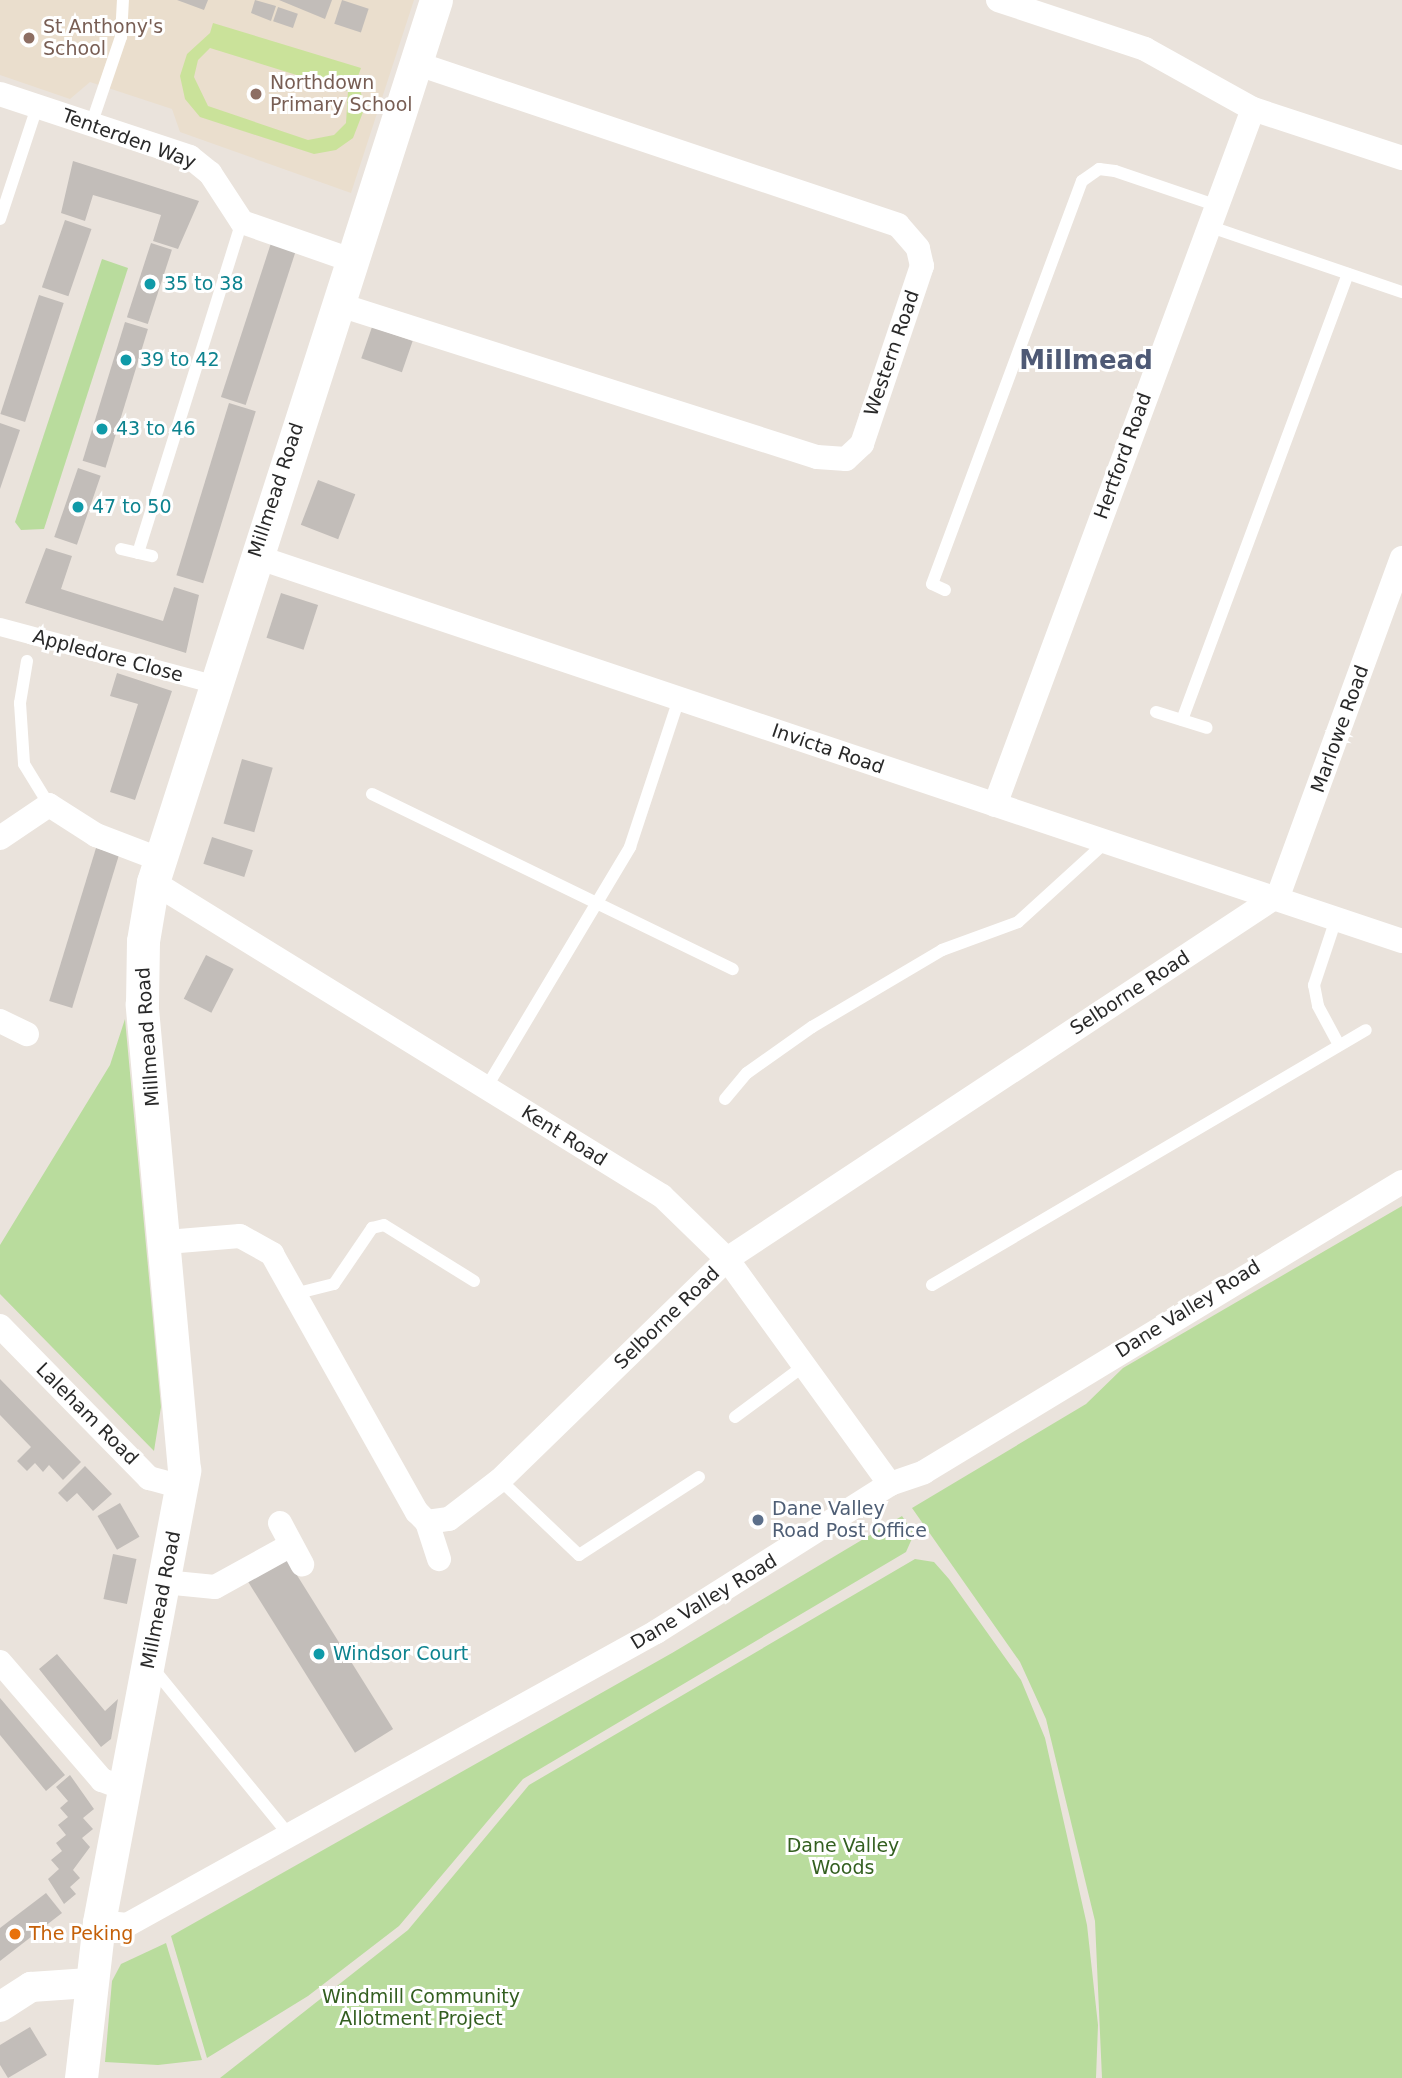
<!DOCTYPE html>
<style>
body{margin:0}
#map{position:relative;width:1402px;height:2078px;overflow:hidden;background:#eae3dc;font-family:"DejaVu Sans",sans-serif}
div>[style]{position:absolute}
.education>*{inset:0;background:#eadecd}
.green>*{inset:0;background:#b9dc9d}
.pitch>*{inset:0;background:#cae29a}
.building>*{inset:0;background:#c2bdb9;transform-origin:0 0}
.service>*{height:12px;margin:-6px;padding:0 6px;transform-origin:6px;border-radius:6px;background:#fff}
.pedestrian>*{height:18px;margin:-9px;padding:0 9px;transform-origin:9px;border-radius:9px;background:#fff}
.minor>*{height:24px;margin:-12px;padding:0 12px;transform-origin:12px;border-radius:12px;background:#fff}
.tertiary>*{height:30px;margin:-15px;padding:0 15px;transform-origin:15px;border-radius:15px;background:#fff}
.secondary>*{height:33px;margin:-16.5px;padding:0 16.5px;transform-origin:16.5px;border-radius:16.5px;background:#fff}
.dots>*{width:19px;height:19px;translate:-50% -50%;box-sizing:border-box;border:4px solid #fff;border-radius:50%}
span{translate:-50% -50%;white-space:nowrap;text-align:center;line-height:1.15;-webkit-text-stroke:6px #fff;paint-order:stroke}
.education-label{font-size:19px;color:#785e54}
.left{translate:0 -50%;text-align:left}
.street-label{font-size:19px;color:#292929}
.culture-label{font-size:19px;color:#0d838f}
.service-label{font-size:19px;color:#4e5e75}
.park-label{font-size:19px;color:#335f20}
.food-label{font-size:19px;color:#c56008}
.district-label{font-size:26px;color:#4e5975;font-weight:700}
</style>
<div id="map">
<div class="education">
<i style="clip-path:polygon(0 0,414px 0,351px 193px,180px 132px,172px 109px,90px 82px,70px 99px,0 75px)"></i>
</div>
<div class="green">
<i style="clip-path:polygon(102px 259px,128px 268px,44px 529px,21px 530px,15px 522px)"></i>
<i style="clip-path:polygon(125px 1019px,161px 1407px,154px 1451px,0 1294px,0 1245px,110px 1065px)"></i>
<i style="clip-path:polygon(1402px 1206px,1402px 2078px,1102px 2078px,1095px 1921px,1046px 1719px,1020px 1662px,912px 1508px,1086px 1404px,1123px 1368px)"></i>
<i style="clip-path:polygon(902px 1516px,914px 1534px,906px 1552px,523px 1779px,399px 1926px,308px 1996px,207px 2058px,171px 1936px,672px 1653px)"></i>
<i style="clip-path:polygon(915px 1559px,934px 1562px,949px 1579px,1021px 1680px,1045px 1738px,1087px 1925px,1098px 2025px,1096px 2078px,220px 2078px,408px 1930px,529px 1785px)"></i>
<i style="clip-path:polygon(166px 1943px,202px 2060px,158px 2065px,105px 2062px,112px 1981px,121px 1964px)"></i>
</div>
<div class="pitch">
<i style="clip-path:polygon(evenodd,213px 23px,361px 68px,357px 79px,365px 107px,353px 138px,336px 150px,314px 154px,200px 117px,185px 99px,180px 76px,187px 54px,210px 33px,213px 23px,210px 48px,348px 91px,346px 123px,334px 135px,308px 140px,208px 106px,194px 77px,198px 60px,210px 48px)"></i>
</div>
<div class="building">
<i style="clip-path:polygon(177px 0,208px 0,204px 10px)"></i>
<i style="clip-path:polygon(255px 0,276px 6px,271px 21px,251px 13px)"></i>
<i style="clip-path:polygon(279px 0,332px 0,325px 19px)"></i>
<i style="left:342px;top:0;width:28px;height:25px;rotate:18deg"></i>
<i style="left:278px;top:7px;width:21px;height:15px;rotate:19deg"></i>
<i style="clip-path:polygon(73px 161px,199px 201px,178px 249px,153px 241px,161px 215px,93px 195px,85px 221px,61px 213px)"></i>
<i style="left:65px;top:220px;width:28px;height:71px;rotate:19deg"></i>
<i style="left:151px;top:243px;width:22px;height:78px;rotate:18deg"></i>
<i style="left:271px;top:243px;width:26px;height:162px;rotate:18deg"></i>
<i style="left:39px;top:295px;width:26px;height:125px;rotate:18deg"></i>
<i style="left:125px;top:322px;width:24px;height:145px;rotate:17deg"></i>
<i style="left:372px;top:327px;width:43px;height:33px;rotate:19deg"></i>
<i style="left:229px;top:403px;width:28px;height:180px;rotate:17deg"></i>
<i style="clip-path:polygon(0 423px,20px 430px,0 489px)"></i>
<i style="left:78px;top:468px;width:24px;height:73px;rotate:19deg"></i>
<i style="left:318px;top:480px;width:40px;height:48px;rotate:21deg"></i>
<i style="clip-path:polygon(46px 548px,72px 556px,61px 589px,163px 621px,174px 587px,199px 595px,186px 653px,25px 603px)"></i>
<i style="left:281px;top:593px;width:39px;height:47px;rotate:18deg"></i>
<i style="clip-path:polygon(117px 673px,172px 691px,135px 800px,110px 792px,138px 704px,110px 696px)"></i>
<i style="left:242px;top:759px;width:32px;height:67px;rotate:16deg"></i>
<i style="left:212px;top:837px;width:43px;height:28px;rotate:18deg"></i>
<i style="left:96px;top:848px;width:24px;height:160px;rotate:17deg"></i>
<i style="left:206px;top:955px;width:31px;height:49px;rotate:27deg"></i>
<i style="clip-path:polygon(0 1379px,81px 1462px,63px 1480px,49px 1465px,43px 1472px,35px 1463px,27px 1471px,17px 1461px,31px 1447px,0 1415px)"></i>
<i style="clip-path:polygon(85px 1466px,112px 1494px,93px 1511px,77px 1493px,67px 1502px,58px 1493px)"></i>
<i style="left:120px;top:1503px;width:39px;height:26px;rotate:60deg"></i>
<i style="left:113px;top:1554px;width:24px;height:46px;rotate:12deg"></i>
<i style="left:285px;top:1556px;width:204px;height:45px;rotate:58deg"></i>
<i style="clip-path:polygon(57px 1654px,105px 1711px,118px 1699px,111px 1739px,101px 1747px,39px 1669px)"></i>
<i style="clip-path:polygon(0 1698px,65px 1775px,46px 1791px,0 1735px)"></i>
<i style="clip-path:polygon(70px 1775px,94px 1809px,83px 1818px,93px 1829px,82px 1838px,90px 1847px,73px 1870px,80px 1878px,70px 1887px,76px 1894px,64px 1904px,48px 1879px,59px 1869px,51px 1860px,62px 1851px,56px 1843px,66px 1835px,58px 1825px,68px 1817px,60px 1808px,68px 1801px,56px 1787px)"></i>
<i style="clip-path:polygon(46px 1893px,62px 1913px,0 1961px,0 1928px)"></i>
<i style="clip-path:polygon(30px 2027px,47px 2055px,8px 2078px,0 2065px,0 2045px)"></i>
</div>
<div class="service">
<i style="left:91px;top:125px;width:93px;rotate:-71.2deg"></i>
<i style="left:121px;top:37px;width:37px;rotate:-87deg"></i>
<i style="left:0;top:219px;width:118px;rotate:-71.7deg"></i>
<i style="left:1208px;top:226px;width:205px;rotate:18.8deg"></i>
<i style="left:121px;top:549px;width:32px;rotate:13deg"></i>
<i style="left:138px;top:553px;width:347px;rotate:-72.6deg"></i>
<i style="left:945px;top:590px;width:14px;rotate:-155deg"></i>
<i style="left:932px;top:584px;width:430px;rotate:-69.6deg"></i>
<i style="left:1082px;top:181px;width:21px;rotate:-35deg"></i>
<i style="left:1099px;top:169px;width:16px;rotate:7deg"></i>
<i style="left:1115px;top:171px;width:106px;rotate:18.8deg"></i>
<i style="left:27px;top:661px;width:43px;rotate:99.5deg"></i>
<i style="left:20px;top:703px;width:61px;rotate:86.2deg"></i>
<i style="left:24px;top:764px;width:48px;rotate:58.6deg"></i>
<i style="left:1156px;top:712px;width:53px;rotate:17.4deg"></i>
<i style="left:1182px;top:720px;width:476px;rotate:-69.6deg"></i>
<i style="left:372px;top:794px;width:401px;rotate:25.9deg"></i>
<i style="left:1336px;top:919px;width:70px;rotate:108.4deg"></i>
<i style="left:1314px;top:985px;width:21px;rotate:79deg"></i>
<i style="left:1318px;top:1006px;width:44px;rotate:61.7deg"></i>
<i style="left:486px;top:1088px;width:281px;rotate:-59.1deg"></i>
<i style="left:630px;top:847px;width:156px;rotate:-71.7deg"></i>
<i style="left:725px;top:1099px;width:34px;rotate:-50deg"></i>
<i style="left:747px;top:1073px;width:80px;rotate:-35.3deg"></i>
<i style="left:812px;top:1027px;width:151px;rotate:-30.6deg"></i>
<i style="left:942px;top:950px;width:81px;rotate:-20.2deg"></i>
<i style="left:1018px;top:922px;width:119px;rotate:-42.3deg"></i>
<i style="left:932px;top:1285px;width:503px;rotate:-30.44deg"></i>
<i style="left:298px;top:1293px;width:37px;rotate:-14deg"></i>
<i style="left:334px;top:1284px;width:68px;rotate:-55.8deg"></i>
<i style="left:372px;top:1228px;width:12px;rotate:-14deg"></i>
<i style="left:384px;top:1225px;width:106px;rotate:31.9deg"></i>
<i style="left:735px;top:1417px;width:87px;rotate:-36.6deg"></i>
<i style="left:500px;top:1480px;width:109px;rotate:43.5deg"></i>
<i style="left:579px;top:1555px;width:143px;rotate:-33deg"></i>
<i style="left:152px;top:1667px;width:217px;rotate:50.8deg"></i>
</div>
<div class="pedestrian">
<i style="left:0;top:627px;width:224px;rotate:15deg"></i>
</div>
<div class="minor">
<i style="left:998px;top:0;width:155px;rotate:18.4deg"></i>
<i style="left:1145px;top:49px;width:124px;rotate:29.1deg"></i>
<i style="left:1253px;top:109px;width:157px;rotate:18.2deg"></i>
<i style="left:0;top:94px;width:200px;rotate:18.3deg"></i>
<i style="left:190px;top:157px;width:26px;rotate:39deg"></i>
<i style="left:210px;top:173px;width:59px;rotate:56.9deg"></i>
<i style="left:242px;top:222px;width:115px;rotate:19.2deg"></i>
<i style="left:337px;top:304px;width:504px;rotate:17.68deg"></i>
<i style="left:817px;top:457px;width:29px;rotate:4deg"></i>
<i style="left:846px;top:459px;width:22px;rotate:-43deg"></i>
<i style="left:862px;top:444px;width:188px;rotate:-71.4deg"></i>
<i style="left:922px;top:266px;width:18px;rotate:-103deg"></i>
<i style="left:918px;top:248px;width:30px;rotate:-131deg"></i>
<i style="left:898px;top:225px;width:509px;rotate:-161.46deg"></i>
<i style="left:254px;top:556px;width:1211px;rotate:18.54deg"></i>
<i style="left:995px;top:805px;width:742px;rotate:-69.66deg"></i>
<i style="left:0;top:838px;width:59px;rotate:-34deg"></i>
<i style="left:49px;top:805px;width:56px;rotate:32.6deg"></i>
<i style="left:96px;top:835px;width:67px;rotate:20.9deg"></i>
<i style="left:153px;top:882px;width:598px;rotate:31.67deg"></i>
<i style="left:662px;top:1196px;width:91px;rotate:44.1deg"></i>
<i style="left:727px;top:1259px;width:278px;rotate:54.1deg"></i>
<i style="left:1277px;top:899px;width:363px;rotate:-69.9deg"></i>
<i style="left:0;top:1021px;width:30px;rotate:26deg"></i>
<i style="left:167px;top:1242px;width:73px;rotate:-4.7deg"></i>
<i style="left:240px;top:1236px;width:37px;rotate:29deg"></i>
<i style="left:272px;top:1254px;width:296px;rotate:60.7deg"></i>
<i style="left:417px;top:1512px;width:14px;rotate:45deg"></i>
<i style="left:427px;top:1522px;width:22px;rotate:-8deg"></i>
<i style="left:449px;top:1519px;width:64px;rotate:-37.4deg"></i>
<i style="left:500px;top:1480px;width:317px;rotate:-44.2deg"></i>
<i style="left:727px;top:1259px;width:655px;rotate:-33.42deg"></i>
<i style="left:0;top:1326px;width:213px;rotate:45.6deg"></i>
<i style="left:149px;top:1478px;width:34px;rotate:15deg"></i>
<i style="left:427px;top:1522px;width:39px;rotate:72deg"></i>
<i style="left:280px;top:1523px;width:47px;rotate:61.8deg"></i>
<i style="left:164px;top:1582px;width:51px;rotate:5.6deg"></i>
<i style="left:215px;top:1587px;width:87px;rotate:-28.9deg"></i>
<i style="left:0;top:1662px;width:156px;rotate:49.2deg"></i>
<i style="left:102px;top:1780px;width:22px;rotate:21deg"></i>
<i style="left:99px;top:1922px;width:28px;rotate:6deg"></i>
<i style="left:127px;top:1925px;width:605px;rotate:-28.98deg"></i>
<i style="left:656px;top:1632px;width:277px;rotate:-32.3deg"></i>
<i style="left:890px;top:1484px;width:36px;rotate:-19deg"></i>
<i style="left:924px;top:1472px;width:559px;rotate:-31.24deg"></i>
</div>
<div class="tertiary">
<i style="left:0;top:2007px;width:37px;rotate:-33deg"></i>
<i style="left:31px;top:1987px;width:58px;rotate:-3.9deg"></i>
</div>
<div class="secondary">
<i style="left:81px;top:2078px;width:157px;rotate:-83.4deg"></i>
<i style="left:99px;top:1922px;width:460px;rotate:-79.3deg"></i>
<i style="left:184px;top:1470px;width:468px;rotate:-95.2deg"></i>
<i style="left:142px;top:1004px;width:63px;rotate:-89.1deg"></i>
<i style="left:143px;top:941px;width:60px;rotate:-80.4deg"></i>
<i style="left:153px;top:882px;width:926px;rotate:-72.21deg"></i>
</div>
<div class="dots">
<i style="left:29px;top:38px;background:#8d6e63"></i>
<i style="left:256px;top:94px;background:#8d6e63"></i>
<i style="left:150px;top:284px;background:#0f9aa8"></i>
<i style="left:126px;top:360px;background:#0f9aa8"></i>
<i style="left:102px;top:429px;background:#0f9aa8"></i>
<i style="left:78px;top:507px;background:#0f9aa8"></i>
<i style="left:758px;top:1520px;background:#5c6f8a"></i>
<i style="left:319px;top:1654px;background:#0f9aa8"></i>
<i style="left:15px;top:1934px;background:#e8710a"></i>
</div>
<div class="education-label">
<span class="left" style="left:43px;top:38px">St Anthony's<br>School</span>
<span class="left" style="left:270px;top:94px">Northdown<br>Primary School</span>
</div>
<div class="street-label">
<span style="left:129px;top:139px;rotate:20deg">Tenterden Way</span>
<span style="left:892px;top:353px;rotate:-71deg">Western Road</span>
<span style="left:1123px;top:456px;rotate:-70deg">Hertford Road</span>
<span style="left:276px;top:490px;rotate:-72deg">Millmead Road</span>
<span style="left:108px;top:656px;rotate:15deg">Appledore Close</span>
<span style="left:1340px;top:729px;rotate:-70deg">Marlowe Road</span>
<span style="left:828px;top:749px;rotate:19deg">Invicta Road</span>
<span style="left:1130px;top:993px;rotate:-33deg">Selborne Road</span>
<span style="left:148px;top:1037px;rotate:-94deg">Millmead Road</span>
<span style="left:564px;top:1136px;rotate:32deg">Kent Road</span>
<span style="left:1188px;top:1309px;rotate:-32deg">Dane Valley Road</span>
<span style="left:667px;top:1318px;rotate:-44deg">Selborne Road</span>
<span style="left:87px;top:1414px;rotate:45deg">Laleham Road</span>
<span style="left:161px;top:1600px;rotate:-79deg">Millmead Road</span>
<span style="left:704px;top:1602px;rotate:-31deg">Dane Valley Road</span>
</div>
<div class="culture-label">
<span class="left" style="left:164px;top:284px">35 to 38</span>
<span class="left" style="left:140px;top:360px">39 to 42</span>
<span class="left" style="left:116px;top:429px">43 to 46</span>
<span class="left" style="left:92px;top:507px">47 to 50</span>
<span class="left" style="left:333px;top:1654px">Windsor Court</span>
</div>
<div class="service-label">
<span class="left" style="left:772px;top:1520px">Dane Valley<br>Road Post Office</span>
</div>
<div class="park-label">
<span style="left:843px;top:1857px">Dane Valley<br>Woods</span>
<span style="left:421px;top:2008px">Windmill Community<br>Allotment Project</span>
</div>
<div class="food-label">
<span class="left" style="left:29px;top:1934px">The Peking</span>
</div>
<div class="district-label">
<span style="left:1086px;top:361px">Millmead</span>
</div>
</div>
